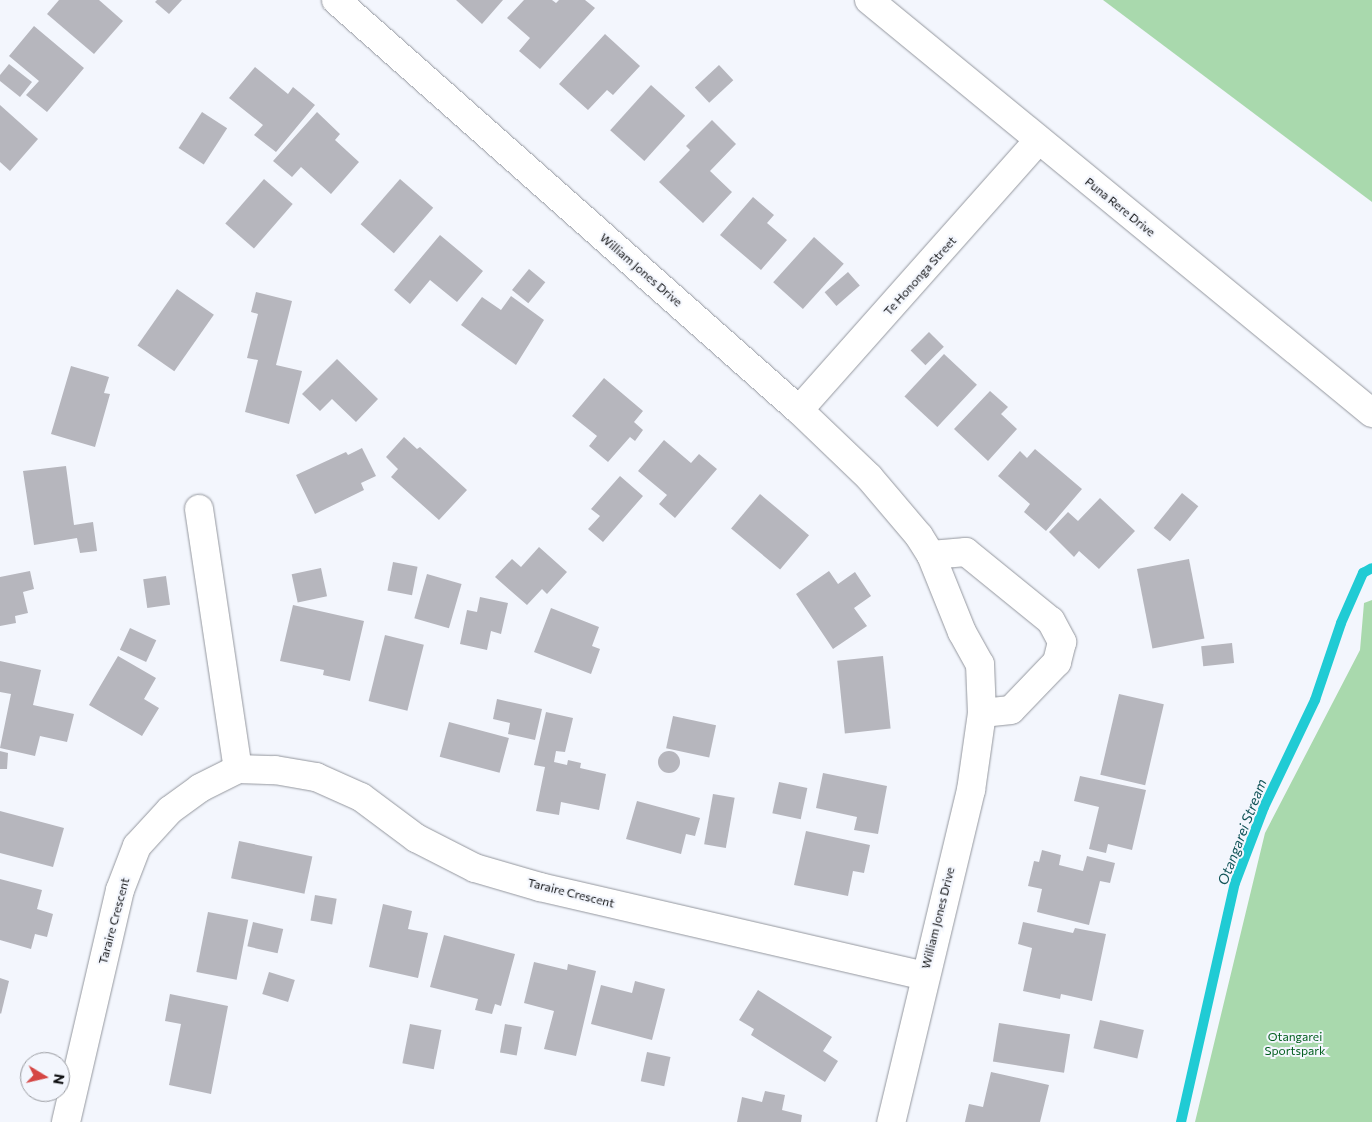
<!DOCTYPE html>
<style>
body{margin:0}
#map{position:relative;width:1372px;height:1122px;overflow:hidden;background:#f3f6fd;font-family:Commissioner,sans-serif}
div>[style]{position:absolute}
.green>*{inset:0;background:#a9d9ad}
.stream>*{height:10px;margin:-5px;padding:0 5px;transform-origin:5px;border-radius:5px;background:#20cbd4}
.building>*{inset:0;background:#b6b6bd;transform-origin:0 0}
.round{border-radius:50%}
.roads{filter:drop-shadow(0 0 1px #94979e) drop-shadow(0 0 1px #94979e)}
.street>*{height:28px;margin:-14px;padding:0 14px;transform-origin:14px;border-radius:14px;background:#fff}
.secondary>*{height:28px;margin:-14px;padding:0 14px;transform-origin:14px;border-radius:14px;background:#fff}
span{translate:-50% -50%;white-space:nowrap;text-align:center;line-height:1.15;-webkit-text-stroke:4px #f3f6fd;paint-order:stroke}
.street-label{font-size:12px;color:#0f1012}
.park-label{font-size:12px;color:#005d1d}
.water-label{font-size:14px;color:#115357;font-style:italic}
.north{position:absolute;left:20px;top:1052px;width:50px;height:50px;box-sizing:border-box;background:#f3f6fd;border:1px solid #989a9f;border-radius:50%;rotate:99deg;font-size:14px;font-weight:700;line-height:20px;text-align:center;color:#0f1012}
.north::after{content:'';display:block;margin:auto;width:18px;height:22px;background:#d54644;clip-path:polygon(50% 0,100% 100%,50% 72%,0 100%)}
</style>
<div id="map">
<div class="green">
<i style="clip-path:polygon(1103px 0,1372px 0,1372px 202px)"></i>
<i style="clip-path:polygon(1372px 600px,1372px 1122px,1195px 1122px,1265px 833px,1360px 650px,1364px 603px)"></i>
</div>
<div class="stream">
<i style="left:1181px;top:1122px;width:245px;rotate:-77.3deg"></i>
<i style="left:1235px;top:883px;width:81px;rotate:-69.1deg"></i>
<i style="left:1264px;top:807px;width:119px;rotate:-64.5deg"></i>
<i style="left:1315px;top:700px;width:81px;rotate:-71.3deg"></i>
<i style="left:1341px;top:623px;width:55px;rotate:-66.3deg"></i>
<i style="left:1363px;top:573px;width:10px;rotate:-29deg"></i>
</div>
<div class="building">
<i style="clip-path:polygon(59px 0,99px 0,123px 21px,94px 54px,47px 14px)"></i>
<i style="clip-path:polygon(157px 0,182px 0,169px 14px,155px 2px)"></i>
<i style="clip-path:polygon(456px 0,503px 0,482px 24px)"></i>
<i style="clip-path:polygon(524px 0,552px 0,556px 3px,559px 0,585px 0,595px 8px,540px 69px,519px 51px,530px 38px,507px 18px)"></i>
<i style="clip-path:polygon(34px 26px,84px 68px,47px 112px,26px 95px,39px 81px,9px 56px)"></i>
<i style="clip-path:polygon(605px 34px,640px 66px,613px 95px,607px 90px,588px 110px,559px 84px)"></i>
<i style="clip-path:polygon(9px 64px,32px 82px,20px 97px,0 81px,0 75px)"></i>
<i style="left:719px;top:65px;width:21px;height:33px;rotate:47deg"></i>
<i style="clip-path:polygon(255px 67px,288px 94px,293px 87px,315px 105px,276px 152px,254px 135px,263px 125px,229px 98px)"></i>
<i style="left:651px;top:85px;width:46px;height:61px;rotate:42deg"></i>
<i style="clip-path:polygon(0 105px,38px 139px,10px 171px,0 162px)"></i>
<i style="left:202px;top:112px;width:30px;height:43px;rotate:33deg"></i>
<i style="clip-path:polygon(317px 112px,340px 134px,335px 140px,359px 162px,331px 194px,301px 167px,292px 177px,273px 161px)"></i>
<i style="clip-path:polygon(712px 120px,736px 144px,710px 171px,732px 192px,703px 223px,659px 182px,690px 150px,686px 146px)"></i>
<i style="left:264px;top:179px;width:38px;height:59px;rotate:41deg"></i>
<i style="left:400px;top:179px;width:44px;height:60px;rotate:41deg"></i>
<i style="clip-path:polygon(753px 197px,774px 215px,767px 223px,787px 240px,761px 270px,720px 235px)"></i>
<i style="clip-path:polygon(440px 235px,483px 271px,457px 302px,430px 280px,410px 304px,394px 290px)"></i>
<i style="left:814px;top:237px;width:40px;height:61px;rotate:42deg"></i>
<i style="left:529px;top:269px;width:21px;height:27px;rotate:39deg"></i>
<i style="left:848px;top:272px;width:18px;height:31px;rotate:49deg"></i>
<i style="left:177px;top:289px;width:45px;height:69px;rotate:35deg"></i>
<i style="clip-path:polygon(256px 292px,292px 301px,276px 365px,302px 371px,289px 424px,245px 412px,258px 360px,247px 358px,258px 314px,251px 312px)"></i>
<i style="clip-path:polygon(511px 296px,544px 320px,516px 365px,461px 325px,482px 297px,501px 310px)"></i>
<i style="left:929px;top:332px;width:21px;height:26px;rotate:45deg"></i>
<i style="left:944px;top:354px;width:45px;height:58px;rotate:43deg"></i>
<i style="clip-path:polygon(337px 359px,378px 399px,356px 422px,332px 399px,320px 411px,302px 394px)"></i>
<i style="clip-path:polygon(71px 366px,109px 377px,104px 393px,110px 394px,95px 447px,51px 434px)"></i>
<i style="clip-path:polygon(604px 378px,643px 411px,634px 422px,643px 430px,635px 441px,630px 437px,608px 462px,589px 446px,597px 436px,572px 416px)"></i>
<i style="clip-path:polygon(990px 391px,1008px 407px,1001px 414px,1017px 429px,988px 461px,954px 429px)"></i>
<i style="clip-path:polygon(404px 437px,417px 449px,420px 447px,467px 490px,439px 520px,391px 477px,398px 469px,386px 457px)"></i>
<i style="clip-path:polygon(664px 440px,691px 463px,699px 454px,717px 469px,675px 518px,659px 504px,667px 495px,638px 471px)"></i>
<i style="clip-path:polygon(362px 448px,376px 476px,361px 483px,364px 490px,315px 514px,296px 475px,346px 452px,348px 455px)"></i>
<i style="clip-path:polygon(1035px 449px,1082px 489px,1046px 531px,1024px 512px,1030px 504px,998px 476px,1020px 451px,1027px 458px)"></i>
<i style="clip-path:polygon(66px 466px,74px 525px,93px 522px,97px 551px,80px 553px,77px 538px,34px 545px,23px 471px)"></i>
<i style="clip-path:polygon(620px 476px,643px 496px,603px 542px,588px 529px,600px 516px,591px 509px)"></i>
<i style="left:1182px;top:493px;width:21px;height:45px;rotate:39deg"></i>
<i style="left:760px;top:494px;width:64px;height:45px;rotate:40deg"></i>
<i style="clip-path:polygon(1100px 498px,1135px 531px,1099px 569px,1079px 551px,1074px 557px,1049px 532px,1068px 512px,1078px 521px)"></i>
<i style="clip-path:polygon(539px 547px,567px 572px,547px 594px,542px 589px,527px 605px,495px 577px,512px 559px,521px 567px)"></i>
<i style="left:1189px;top:559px;width:81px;height:53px;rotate:79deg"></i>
<i style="left:393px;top:562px;width:25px;height:29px;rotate:11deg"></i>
<i style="left:321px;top:568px;width:29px;height:30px;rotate:78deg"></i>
<i style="clip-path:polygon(30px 571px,34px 589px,23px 592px,28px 613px,15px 616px,16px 623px,0 626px,0 577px)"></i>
<i style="clip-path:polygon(829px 571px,838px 584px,855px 572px,871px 596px,854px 608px,867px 626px,833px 649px,796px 594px)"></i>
<i style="left:427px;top:574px;width:36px;height:46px;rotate:16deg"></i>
<i style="left:166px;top:576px;width:29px;height:23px;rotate:82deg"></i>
<i style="clip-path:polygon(480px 597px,508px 603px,501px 634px,491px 631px,487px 650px,460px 644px,467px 610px,477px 612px)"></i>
<i style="clip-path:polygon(293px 605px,364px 621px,350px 681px,323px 675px,324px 670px,280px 661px)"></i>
<i style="clip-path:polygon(551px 608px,599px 627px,592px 646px,600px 649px,591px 674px,534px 652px)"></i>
<i style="left:130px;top:628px;width:29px;height:24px;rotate:25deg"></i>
<i style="left:385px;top:635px;width:40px;height:68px;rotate:14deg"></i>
<i style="left:1232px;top:643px;width:20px;height:31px;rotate:84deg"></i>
<i style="clip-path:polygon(118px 656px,156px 678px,144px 699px,159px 708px,142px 736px,89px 705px)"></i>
<i style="left:883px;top:656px;width:73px;height:46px;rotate:84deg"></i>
<i style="clip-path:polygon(0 661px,41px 670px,33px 705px,74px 714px,67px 742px,40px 736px,35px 756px,0 748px,11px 694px,0 692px)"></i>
<i style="left:1119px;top:694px;width:46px;height:83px;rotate:13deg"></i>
<i style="clip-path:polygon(497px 699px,542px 709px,535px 740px,508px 734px,510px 723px,493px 719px)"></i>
<i style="clip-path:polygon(546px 712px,573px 718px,565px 752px,556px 751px,554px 762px,567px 765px,568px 760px,581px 763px,580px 768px,606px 774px,599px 810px,561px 802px,559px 815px,536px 811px,545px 767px,534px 765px)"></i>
<i style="left:673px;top:716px;width:44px;height:33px;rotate:12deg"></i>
<i style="left:449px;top:722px;width:62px;height:36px;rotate:15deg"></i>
<i style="clip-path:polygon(0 751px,8px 753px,7px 769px,0 769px)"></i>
<i class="round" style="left:658px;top:751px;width:22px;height:22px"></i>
<i style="clip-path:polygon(823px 773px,887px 786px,878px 834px,854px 830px,857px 817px,816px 808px)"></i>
<i style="clip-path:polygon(1080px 776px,1146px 790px,1132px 850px,1108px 844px,1106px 853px,1089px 849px,1099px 807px,1074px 801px)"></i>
<i style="left:779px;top:782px;width:29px;height:32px;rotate:12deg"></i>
<i style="left:713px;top:794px;width:22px;height:51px;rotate:10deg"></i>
<i style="clip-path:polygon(637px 801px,700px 818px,695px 836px,686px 834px,681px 854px,626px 839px)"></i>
<i style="clip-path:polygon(0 811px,64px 828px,53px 867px,0 853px)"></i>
<i style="clip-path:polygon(806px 831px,870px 845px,864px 873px,853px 871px,848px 896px,794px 885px)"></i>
<i style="left:239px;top:841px;width:75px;height:38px;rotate:12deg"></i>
<i style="clip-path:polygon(1042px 850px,1061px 855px,1059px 865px,1083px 871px,1087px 856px,1115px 863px,1110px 883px,1100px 881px,1089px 925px,1037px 912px,1042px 889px,1028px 886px,1034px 861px,1039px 862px)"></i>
<i style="clip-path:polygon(0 879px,42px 890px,37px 909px,53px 914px,47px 937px,35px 934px,31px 949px,0 940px)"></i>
<i style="left:315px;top:895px;width:22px;height:26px;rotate:10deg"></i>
<i style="clip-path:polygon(383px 904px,412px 911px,408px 929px,428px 933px,418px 978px,369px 967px)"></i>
<i style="left:208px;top:912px;width:41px;height:61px;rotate:11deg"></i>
<i style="left:253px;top:922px;width:31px;height:25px;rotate:13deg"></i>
<i style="clip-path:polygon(1023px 922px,1073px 933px,1075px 928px,1106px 934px,1092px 1001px,1061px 994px,1060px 999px,1023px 991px,1032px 948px,1018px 944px)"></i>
<i style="clip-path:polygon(444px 935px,515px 954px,501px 1006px,495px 1004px,492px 1014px,475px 1010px,478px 999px,430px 987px)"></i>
<i style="clip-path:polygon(534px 962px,567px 970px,568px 964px,596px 971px,576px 1056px,544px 1049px,554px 1011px,524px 1003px)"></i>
<i style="left:269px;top:972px;width:27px;height:23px;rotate:17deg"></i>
<i style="clip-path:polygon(0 978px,9px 981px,1px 1014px,0 1013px)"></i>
<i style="clip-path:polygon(635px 981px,665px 989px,652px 1040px,591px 1024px,601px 985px,632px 993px)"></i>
<i style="clip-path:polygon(758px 990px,832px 1037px,823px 1051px,838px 1061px,825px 1082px,751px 1035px,754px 1029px,739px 1020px)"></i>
<i style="clip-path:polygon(170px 994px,228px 1006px,211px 1094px,169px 1085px,181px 1024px,165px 1021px)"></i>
<i style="left:1100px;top:1020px;width:45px;height:29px;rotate:13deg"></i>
<i style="left:999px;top:1023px;width:72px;height:39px;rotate:9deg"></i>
<i style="left:410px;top:1024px;width:32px;height:40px;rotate:11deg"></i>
<i style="left:505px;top:1024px;width:17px;height:29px;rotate:10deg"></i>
<i style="left:647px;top:1052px;width:24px;height:30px;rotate:12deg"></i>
<i style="clip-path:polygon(991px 1072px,1049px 1085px,1040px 1122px,965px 1122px,969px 1104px,983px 1107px)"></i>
<i style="clip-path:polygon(765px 1091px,785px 1095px,782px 1110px,802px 1115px,801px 1122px,737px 1122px,742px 1097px,762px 1102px)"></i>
</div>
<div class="roads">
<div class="street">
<i style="left:336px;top:0;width:618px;rotate:41.53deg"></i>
<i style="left:799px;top:410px;width:97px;rotate:43.7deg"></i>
<i style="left:869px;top:477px;width:77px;rotate:49.7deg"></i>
<i style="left:919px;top:536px;width:22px;rotate:58deg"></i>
<i style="left:931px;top:555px;width:83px;rotate:68.1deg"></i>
<i style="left:962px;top:632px;width:37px;rotate:61deg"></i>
<i style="left:980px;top:664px;width:49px;rotate:87.7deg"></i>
<i style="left:982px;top:713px;width:78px;rotate:98.1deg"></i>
<i style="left:971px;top:790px;width:342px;rotate:103.5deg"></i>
<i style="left:799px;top:410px;width:361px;rotate:-48.4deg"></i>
<i style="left:199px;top:509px;width:263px;rotate:81.5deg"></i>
<i style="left:931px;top:555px;width:35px;rotate:-5deg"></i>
<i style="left:966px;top:552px;width:109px;rotate:39.1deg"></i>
<i style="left:1051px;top:621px;width:24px;rotate:62deg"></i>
<i style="left:1062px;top:642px;width:21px;rotate:104deg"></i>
<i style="left:1057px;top:662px;width:66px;rotate:133.8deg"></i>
<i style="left:1011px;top:710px;width:29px;rotate:174deg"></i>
<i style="left:66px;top:1122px;width:238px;rotate:-76.9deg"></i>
<i style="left:120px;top:890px;width:47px;rotate:-68.9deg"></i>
<i style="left:137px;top:846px;width:49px;rotate:-47.5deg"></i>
<i style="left:170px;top:810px;width:37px;rotate:-36deg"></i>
<i style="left:200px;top:788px;width:42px;rotate:-26.6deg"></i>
<i style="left:238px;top:769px;width:37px;rotate:2deg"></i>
<i style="left:275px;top:770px;width:42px;rotate:9.7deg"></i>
<i style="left:316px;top:777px;width:49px;rotate:24deg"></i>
<i style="left:361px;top:797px;width:69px;rotate:36.7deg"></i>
<i style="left:416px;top:838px;width:66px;rotate:27deg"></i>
<i style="left:475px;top:868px;width:68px;rotate:16.3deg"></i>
<i style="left:540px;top:887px;width:394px;rotate:13deg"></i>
</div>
<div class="secondary">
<i style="left:869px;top:0;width:651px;rotate:39.39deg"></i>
</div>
</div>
<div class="street-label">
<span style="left:1120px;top:207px;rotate:39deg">Puna Rere Drive</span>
<span style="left:641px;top:270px;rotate:41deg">William Jones Drive</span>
<span style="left:920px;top:276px;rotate:-48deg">Te Hononga Street</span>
<span style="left:571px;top:893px;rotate:14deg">Taraire Crescent</span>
<span style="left:938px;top:918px;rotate:-76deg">William Jones Drive</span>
<span style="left:114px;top:921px;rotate:-75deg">Taraire Crescent</span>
</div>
<div class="park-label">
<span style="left:1295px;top:1044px">Otangarei<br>Sportspark</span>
</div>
<div class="water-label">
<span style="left:1242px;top:832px;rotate:-69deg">Otangarei Stream</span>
</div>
<div class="north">N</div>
</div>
